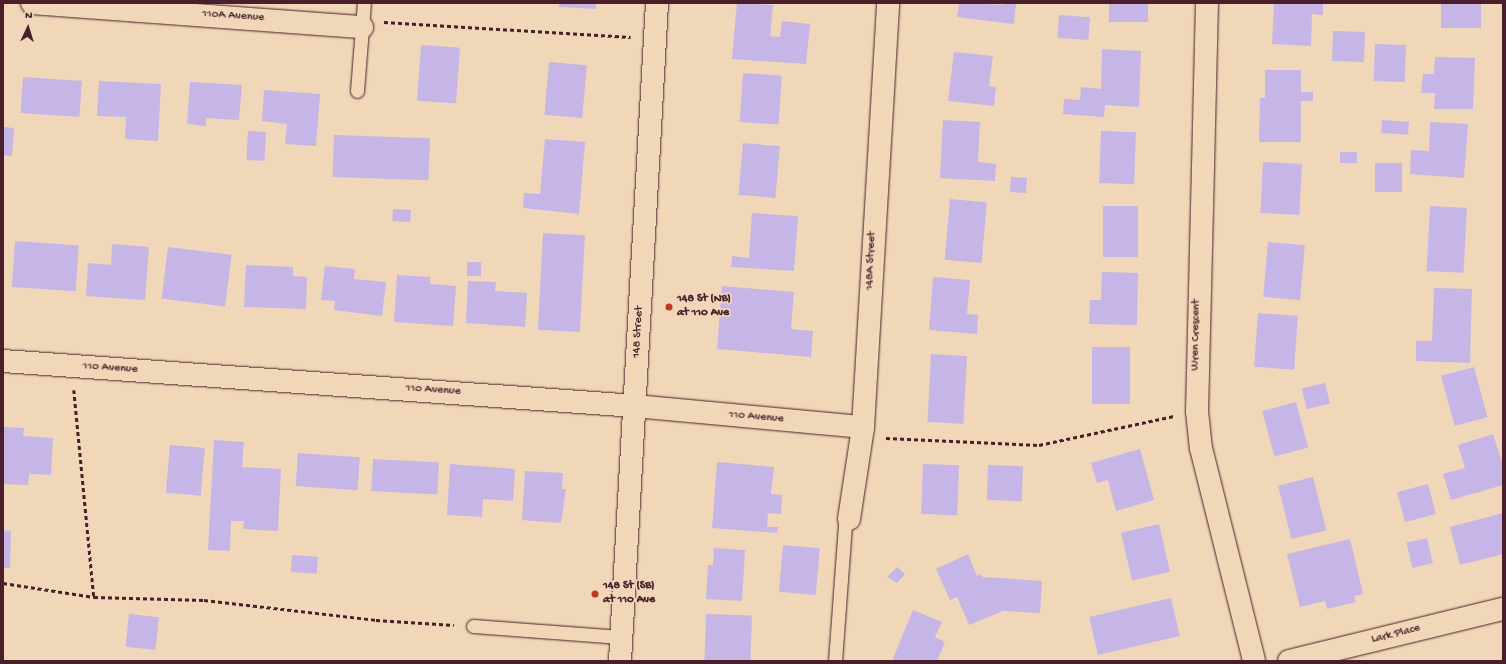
<!DOCTYPE html>
<style>
body{margin:0}
#map{position:relative;width:1506px;height:664px;overflow:hidden;background:#f0d7b8;font-family:"Gochi Hand",sans-serif}
div>[style]{position:absolute}
.building>*{inset:0;background:#c5b6e7;transform-origin:0 0}
.path>*{height:2.5px;margin-top:-1.25px;transform-origin:0;background:repeating-linear-gradient(90deg,#4a1f2b 0 4px,transparent 0 7px)}
.roads{filter:drop-shadow(0 0 1px #4a1f2b) drop-shadow(0 0 1px #4a1f2b)}
.service>*{height:13px;margin:-6.5px;padding:0 6.5px;transform-origin:6.5px;border-radius:6.5px;background:#f0d7b8}
.minor>*{height:22px;margin:-11px;padding:0 11px;transform-origin:11px;border-radius:11px;background:#f0d7b8}
.tertiary>*{height:22px;margin:-11px;padding:0 11px;transform-origin:11px;border-radius:11px;background:#f0d7b8}
.dots>*{width:11px;height:11px;translate:-50% -50%;box-sizing:border-box;border:2px solid #f0d7b8;border-radius:50%}
span{translate:-50% -50%;white-space:nowrap;text-align:center;line-height:1.15;-webkit-text-stroke:3.5px #f0d7b8;paint-order:stroke}
.street-label{font-size:12px;color:#4a1f2b}
.poi-label{font-size:12px;color:#4a1f2b;font-weight:700}
.left{translate:0 -50%;text-align:left}
.frame{position:absolute;inset:0;border:4px solid #4a1f2b;pointer-events:none}
.north{position:absolute;left:8px;top:8px;width:40px;height:40px;-webkit-text-stroke:3px #f0d7b8;paint-order:stroke;rotate:4deg;font-size:11px;font-weight:700;line-height:16px;text-align:center;color:#4a1f2b}
.north::after{content:'';display:block;margin:auto;width:14px;height:18px;background:#4a1f2b;clip-path:polygon(50% 0,100% 100%,50% 72%,0 100%)}
</style>
<div id="map">
<div class="building">
<i style="clip-path:polygon(559px 3px,596px 3px,596px 9px,559px 7px)"></i>
<i style="clip-path:polygon(737px 3px,773px 5px,770px 36px,780px 37px,782px 21px,810px 24px,806px 64px,732px 59px)"></i>
<i style="clip-path:polygon(959px 3px,1003px 5px,1004px 3px,1016px 3px,1014px 24px,957px 17px)"></i>
<i style="left:1109px;top:3px;width:39px;height:19px"></i>
<i style="clip-path:polygon(1274px 3px,1323px 3px,1323px 15px,1312px 14px,1311px 46px,1272px 44px)"></i>
<i style="left:1441px;top:3px;width:40px;height:25px"></i>
<i style="left:1059px;top:15px;width:31px;height:23px;rotate:4deg"></i>
<i style="left:1333px;top:31px;width:32px;height:30px;rotate:2deg"></i>
<i style="left:1375px;top:44px;width:31px;height:37px;rotate:2deg"></i>
<i style="left:421px;top:45px;width:39px;height:56px;rotate:4deg"></i>
<i style="clip-path:polygon(1102px 49px,1141px 51px,1139px 107px,1105px 105px,1104px 117px,1063px 114px,1064px 99px,1080px 100px,1081px 87px,1101px 89px)"></i>
<i style="clip-path:polygon(954px 52px,993px 56px,989px 86px,996px 87px,994px 106px,948px 101px)"></i>
<i style="clip-path:polygon(1435px 57px,1475px 58px,1473px 109px,1434px 109px,1435px 93px,1421px 93px,1423px 74px,1434px 74px)"></i>
<i style="left:549px;top:62px;width:38px;height:53px;rotate:5deg"></i>
<i style="clip-path:polygon(1265px 70px,1301px 70px,1301px 92px,1313px 92px,1313px 101px,1301px 101px,1301px 142px,1259px 142px,1260px 98px,1265px 98px)"></i>
<i style="left:743px;top:73px;width:39px;height:49px;rotate:4deg"></i>
<i style="left:23px;top:77px;width:59px;height:36px;rotate:4deg"></i>
<i style="clip-path:polygon(99px 81px,161px 84px,158px 141px,125px 139px,126px 117px,97px 116px)"></i>
<i style="clip-path:polygon(190px 82px,242px 85px,239px 120px,206px 118px,206px 126px,187px 124px)"></i>
<i style="clip-path:polygon(264px 90px,320px 94px,316px 146px,285px 144px,287px 124px,262px 121px)"></i>
<i style="clip-path:polygon(943px 120px,980px 122px,978px 162px,996px 164px,995px 181px,940px 178px)"></i>
<i style="left:1382px;top:120px;width:27px;height:13px;rotate:4deg"></i>
<i style="clip-path:polygon(1430px 122px,1468px 124px,1464px 178px,1410px 174px,1411px 150px,1429px 151px)"></i>
<i style="clip-path:polygon(3px 127px,14px 128px,12px 156px,3px 155px)"></i>
<i style="left:248px;top:131px;width:18px;height:29px;rotate:3deg"></i>
<i style="left:1101px;top:131px;width:35px;height:52px;rotate:2deg"></i>
<i style="left:334px;top:135px;width:96px;height:42px;rotate:2deg"></i>
<i style="clip-path:polygon(545px 139px,585px 142px,579px 214px,523px 208px,524px 193px,540px 194px)"></i>
<i style="left:743px;top:143px;width:37px;height:52px;rotate:5deg"></i>
<i style="left:1340px;top:152px;width:17px;height:11px"></i>
<i style="left:1263px;top:162px;width:39px;height:51px;rotate:3deg"></i>
<i style="left:1375px;top:163px;width:27px;height:29px"></i>
<i style="left:1011px;top:177px;width:16px;height:15px;rotate:4deg"></i>
<i style="left:950px;top:199px;width:37px;height:61px;rotate:5deg"></i>
<i style="left:1103px;top:206px;width:35px;height:51px"></i>
<i style="left:1430px;top:206px;width:37px;height:65px;rotate:3deg"></i>
<i style="left:393px;top:209px;width:18px;height:12px;rotate:3deg"></i>
<i style="clip-path:polygon(752px 213px,798px 216px,794px 271px,731px 267px,732px 256px,749px 258px)"></i>
<i style="left:543px;top:233px;width:42px;height:97px;rotate:3deg"></i>
<i style="left:15px;top:241px;width:64px;height:46px;rotate:4deg"></i>
<i style="left:1268px;top:242px;width:37px;height:55px;rotate:5deg"></i>
<i style="clip-path:polygon(112px 244px,149px 247px,145px 300px,86px 296px,88px 263px,111px 265px)"></i>
<i style="left:168px;top:247px;width:64px;height:52px;rotate:7deg"></i>
<i style="left:467px;top:262px;width:14px;height:14px"></i>
<i style="clip-path:polygon(246px 265px,293px 267px,293px 276px,307px 277px,306px 309px,244px 307px)"></i>
<i style="clip-path:polygon(325px 266px,355px 269px,354px 279px,386px 282px,382px 316px,334px 310px,335px 301px,321px 300px)"></i>
<i style="clip-path:polygon(1102px 272px,1138px 273px,1137px 325px,1089px 324px,1090px 300px,1101px 300px)"></i>
<i style="clip-path:polygon(397px 275px,430px 277px,430px 284px,456px 286px,453px 326px,394px 322px)"></i>
<i style="clip-path:polygon(933px 277px,970px 280px,967px 314px,978px 315px,977px 334px,929px 330px)"></i>
<i style="clip-path:polygon(468px 281px,496px 282px,495px 291px,527px 293px,525px 327px,466px 323px)"></i>
<i style="clip-path:polygon(722px 286px,794px 292px,791px 329px,813px 331px,811px 357px,717px 349px)"></i>
<i style="clip-path:polygon(1434px 288px,1472px 289px,1470px 363px,1416px 361px,1416px 341px,1432px 341px)"></i>
<i style="left:1258px;top:313px;width:40px;height:54px;rotate:4deg"></i>
<i style="left:1092px;top:347px;width:38px;height:57px"></i>
<i style="left:931px;top:354px;width:36px;height:68px;rotate:3deg"></i>
<i style="left:1474px;top:367px;width:52px;height:34px;rotate:75deg"></i>
<i style="left:1325px;top:383px;width:21px;height:24px;rotate:76deg"></i>
<i style="left:1296px;top:402px;width:47px;height:35px;rotate:75deg"></i>
<i style="clip-path:polygon(3px 427px,24px 428px,23px 436px,53px 438px,51px 475px,29px 474px,28px 485px,3px 484px)"></i>
<i style="clip-path:polygon(1493px 434px,1503px 466px,1503px 485px,1451px 500px,1443px 474px,1465px 468px,1458px 445px)"></i>
<i style="clip-path:polygon(214px 440px,244px 442px,242px 467px,281px 469px,278px 531px,243px 529px,244px 521px,231px 521px,230px 551px,208px 550px)"></i>
<i style="left:170px;top:445px;width:35px;height:48px;rotate:5deg"></i>
<i style="clip-path:polygon(1140px 449px,1154px 500px,1116px 511px,1108px 480px,1097px 483px,1091px 463px)"></i>
<i style="left:298px;top:453px;width:62px;height:33px;rotate:4deg"></i>
<i style="left:373px;top:459px;width:66px;height:32px;rotate:3deg"></i>
<i style="clip-path:polygon(717px 462px,774px 467px,771px 494px,782px 495px,781px 514px,768px 513px,767px 527px,778px 527px,777px 533px,712px 528px)"></i>
<i style="clip-path:polygon(450px 464px,515px 469px,513px 501px,483px 499px,482px 517px,447px 515px)"></i>
<i style="left:923px;top:464px;width:36px;height:50px;rotate:2deg"></i>
<i style="left:988px;top:465px;width:35px;height:35px;rotate:2deg"></i>
<i style="clip-path:polygon(525px 471px,563px 473px,562px 489px,566px 489px,561px 523px,522px 520px)"></i>
<i style="left:1313px;top:477px;width:55px;height:36px;rotate:76deg"></i>
<i style="left:1428px;top:484px;width:31px;height:32px;rotate:75deg"></i>
<i style="clip-path:polygon(1503px 513px,1503px 554px,1460px 565px,1450px 527px)"></i>
<i style="left:1159px;top:524px;width:49px;height:39px;rotate:77deg"></i>
<i style="clip-path:polygon(3px 530px,11px 531px,10px 568px,3px 568px)"></i>
<i style="left:1427px;top:538px;width:26px;height:21px;rotate:77deg"></i>
<i style="clip-path:polygon(1350px 539px,1363px 594px,1354px 596px,1356px 602px,1327px 609px,1325px 601px,1300px 607px,1287px 554px)"></i>
<i style="left:783px;top:545px;width:37px;height:47px;rotate:5deg"></i>
<i style="clip-path:polygon(714px 548px,745px 550px,742px 601px,706px 599px,708px 565px,713px 565px)"></i>
<i style="clip-path:polygon(968px 554px,977px 576px,980px 574px,983px 577px,1042px 581px,1040px 613px,1003px 611px,969px 625px,957px 597px,950px 600px,936px 569px)"></i>
<i style="left:292px;top:555px;width:26px;height:17px;rotate:4deg"></i>
<i style="clip-path:polygon(897px 567px,905px 574px,897px 583px,887px 577px)"></i>
<i style="left:1171px;top:598px;width:39px;height:84px;rotate:77deg"></i>
<i style="clip-path:polygon(913px 610px,942px 622px,935px 637px,945px 642px,937px 661px,892px 661px)"></i>
<i style="left:129px;top:614px;width:30px;height:33px;rotate:6deg"></i>
<i style="left:706px;top:614px;width:46px;height:47px;rotate:2deg"></i>
</div>
<div class="path">
<i style="left:384px;top:22px;width:247px;rotate:3.5deg"></i>
<i style="left:74px;top:390px;width:208px;rotate:84.5deg"></i>
<i style="left:886px;top:438px;width:153px;rotate:2.6deg"></i>
<i style="left:1039px;top:445px;width:138px;rotate:-12.1deg"></i>
<i style="left:3px;top:583px;width:92px;rotate:8.7deg"></i>
<i style="left:94px;top:597px;width:110px;rotate:1.6deg"></i>
<i style="left:204px;top:600px;width:173px;rotate:6.6deg"></i>
<i style="left:376px;top:620px;width:78px;rotate:3.7deg"></i>
</div>
<div class="roads">
<div class="service">
<i style="left:357px;top:91px;width:88px;rotate:-85.5deg"></i>
<i style="left:473px;top:626px;width:148px;rotate:4.3deg"></i>
<i style="left:835px;top:661px;width:135px;rotate:-85.8deg"></i>
<i style="left:845px;top:526px;width:8px;rotate:-60deg"></i>
</div>
<div class="minor">
<i style="left:32px;top:3px;width:331px;rotate:4.2deg"></i>
<i style="left:1207px;top:3px;width:408px;rotate:91.4deg"></i>
<i style="left:1197px;top:411px;width:37px;rotate:84deg"></i>
<i style="left:1201px;top:448px;width:219px;rotate:76deg"></i>
<i style="left:635px;top:406px;width:229px;rotate:5.3deg"></i>
<i style="left:849px;top:519px;width:93px;rotate:-81.3deg"></i>
<i style="left:863px;top:427px;width:425px;rotate:-86.6deg"></i>
<i style="left:1289px;top:661px;width:220px;rotate:-13.7deg"></i>
</div>
<div class="tertiary">
<i style="left:3px;top:361px;width:634px;rotate:4.07deg"></i>
<i style="left:620px;top:661px;width:659px;rotate:-86.78deg"></i>
</div>
</div>
<div class="dots">
<i style="left:669px;top:307px;background:#c8321e"></i>
<i style="left:595px;top:594px;background:#c8321e"></i>
</div>
<div class="street-label">
<span style="left:233px;top:17px;rotate:4deg">110A Avenue</span>
<span style="left:872px;top:261px;rotate:-87deg">148A Street</span>
<span style="left:639px;top:332px;rotate:-87deg">148 Street</span>
<span style="left:1197px;top:335px;rotate:-89deg">Wren Crescent</span>
<span style="left:110px;top:369px;rotate:4deg">110 Avenue</span>
<span style="left:433px;top:391px;rotate:4deg">110 Avenue</span>
<span style="left:756px;top:418px;rotate:5deg">110 Avenue</span>
<span style="left:1396px;top:635px;rotate:-14deg">Lark Place</span>
</div>
<div class="poi-label">
<span class="left" style="left:677px;top:307px">148 St (NB)<br>at 110 Ave</span>
<span class="left" style="left:603px;top:594px">148 St (SB)<br>at 110 Ave</span>
</div>
<div class="frame"></div>
<div class="north">N</div>
</div>
